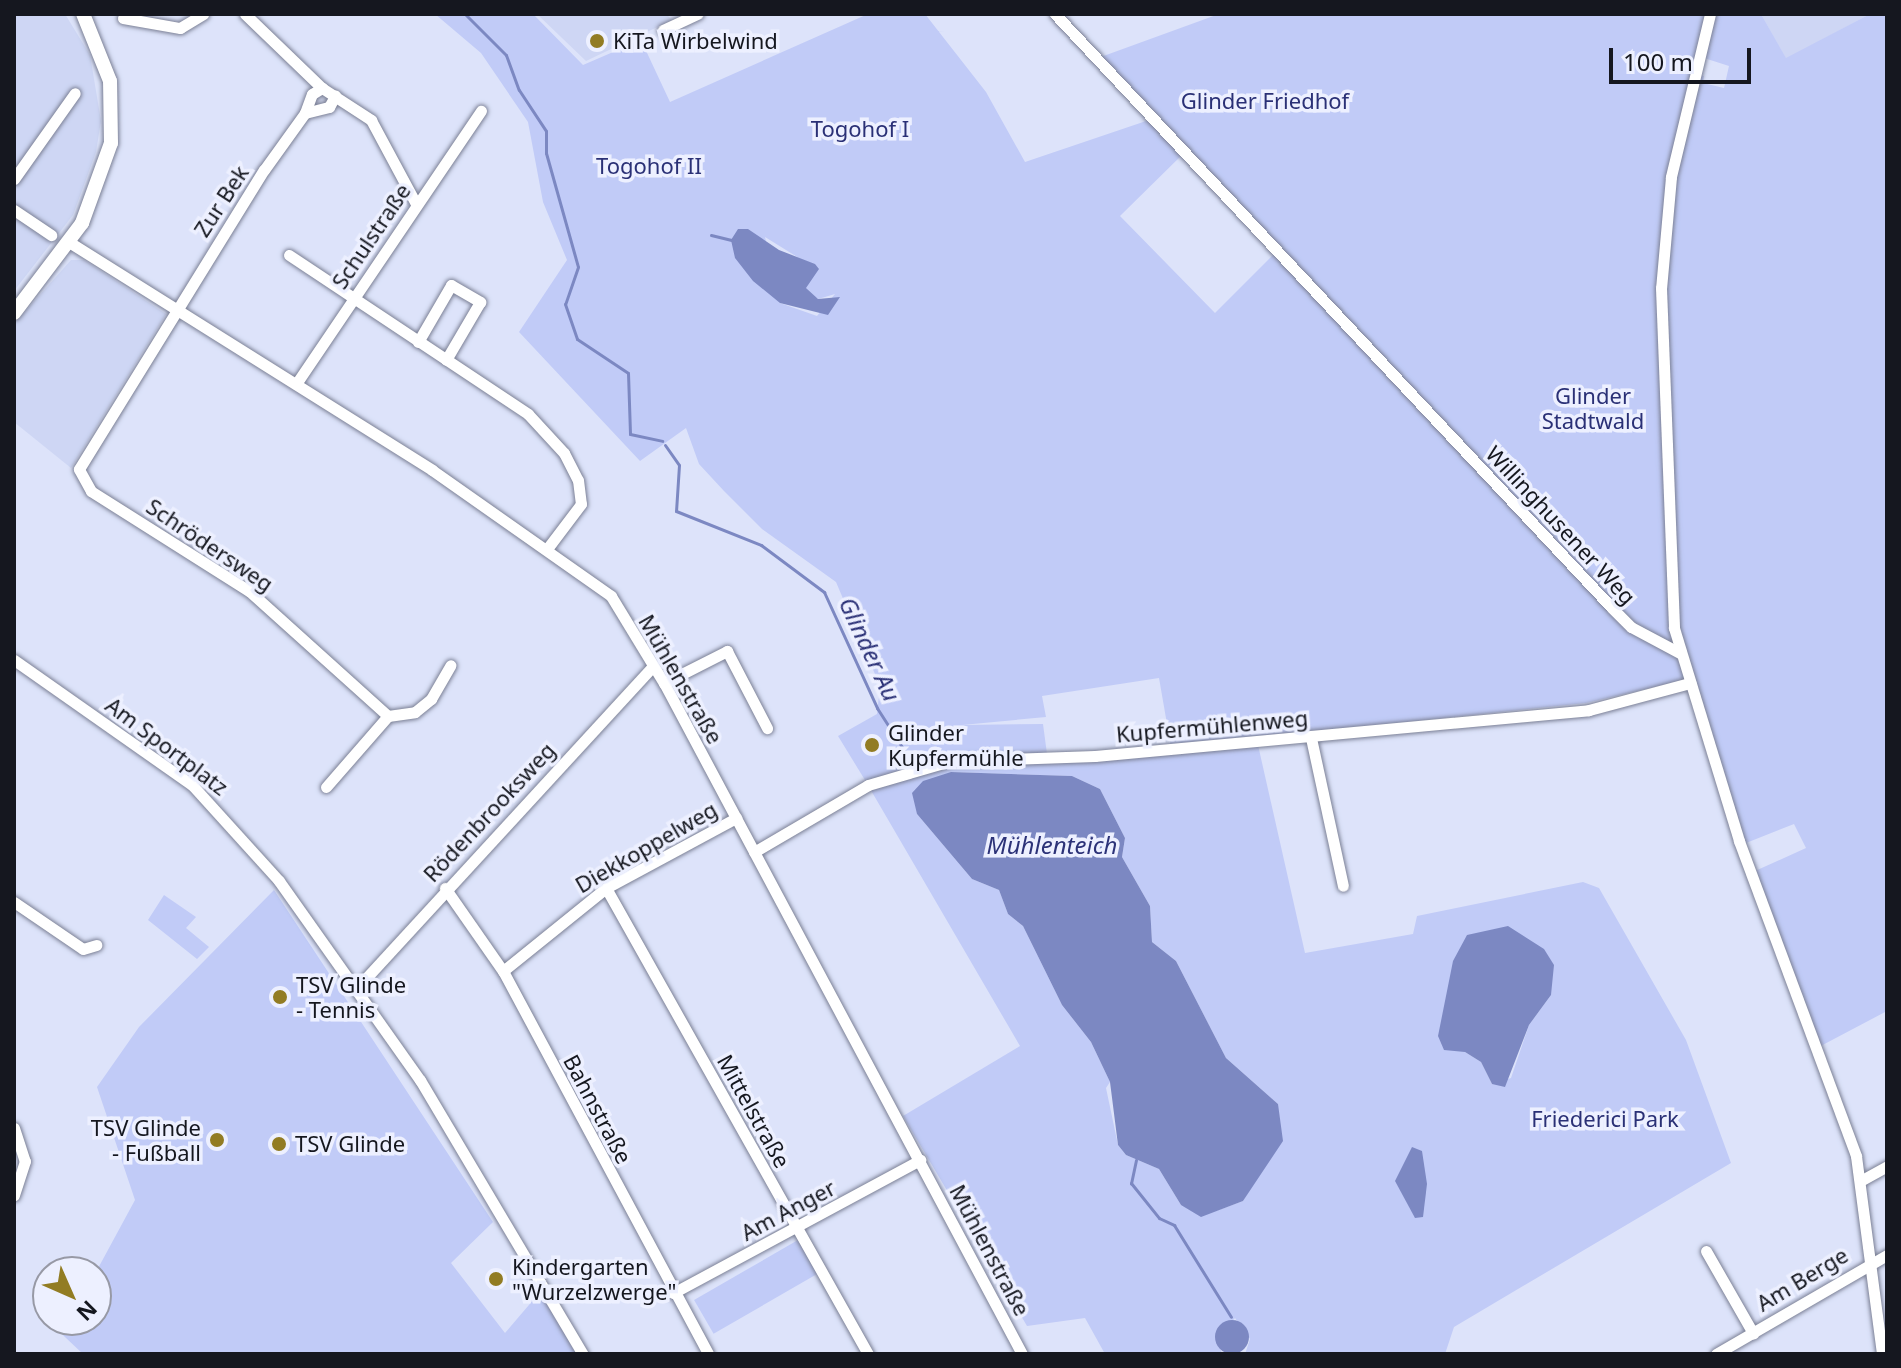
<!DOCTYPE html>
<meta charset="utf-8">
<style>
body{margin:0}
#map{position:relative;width:1901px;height:1368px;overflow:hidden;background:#dde3fa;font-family:"Noto Sans",sans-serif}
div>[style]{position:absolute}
.built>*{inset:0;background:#ced6f4}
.green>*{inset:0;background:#c1cbf7;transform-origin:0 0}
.water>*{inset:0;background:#7c88c2}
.round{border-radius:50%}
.stream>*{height:3px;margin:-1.5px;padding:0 1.5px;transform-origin:1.5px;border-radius:1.5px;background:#7c88c2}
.roads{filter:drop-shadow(0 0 2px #7b8095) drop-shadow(0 0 2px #7b8095)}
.minor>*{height:11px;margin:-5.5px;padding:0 5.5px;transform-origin:5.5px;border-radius:5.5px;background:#fff}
.major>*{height:14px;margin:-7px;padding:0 7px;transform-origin:7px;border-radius:7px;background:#fff}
.dots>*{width:22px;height:22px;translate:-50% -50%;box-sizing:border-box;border:4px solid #edf0ff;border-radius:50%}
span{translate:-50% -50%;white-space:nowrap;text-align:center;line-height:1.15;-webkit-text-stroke:7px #edf0ff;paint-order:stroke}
.poi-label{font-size:22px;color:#15171f}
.left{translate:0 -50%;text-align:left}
.right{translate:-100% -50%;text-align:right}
.park-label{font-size:22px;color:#2a3076}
.street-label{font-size:22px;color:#15171f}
.water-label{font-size:24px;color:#2c3278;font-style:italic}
.frame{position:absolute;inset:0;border:16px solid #15171f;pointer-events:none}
.north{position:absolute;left:32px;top:1256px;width:80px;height:80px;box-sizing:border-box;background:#edf0ff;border:2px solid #9799a5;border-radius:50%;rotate:135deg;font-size:22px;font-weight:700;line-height:32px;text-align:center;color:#15171f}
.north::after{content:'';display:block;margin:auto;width:28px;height:36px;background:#927c23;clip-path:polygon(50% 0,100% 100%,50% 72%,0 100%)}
.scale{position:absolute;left:1609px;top:48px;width:142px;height:36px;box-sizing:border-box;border:4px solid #15171f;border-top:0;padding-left:10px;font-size:24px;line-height:28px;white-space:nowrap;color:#15171f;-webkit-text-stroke:6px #edf0ff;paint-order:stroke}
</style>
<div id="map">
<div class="built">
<i style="clip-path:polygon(14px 14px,65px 14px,90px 55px,101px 121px,96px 152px,73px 215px,14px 291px)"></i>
<i style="clip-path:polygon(537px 14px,666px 14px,672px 20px,586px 61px)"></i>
<i style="clip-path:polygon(1761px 14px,1870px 14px,1786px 59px)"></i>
<i style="clip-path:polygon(71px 260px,84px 260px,166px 314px,71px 468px,14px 422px,14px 324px)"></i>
</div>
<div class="green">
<i style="clip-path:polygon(evenodd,435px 14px,533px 14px,583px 65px,641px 40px,670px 102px,868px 14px,925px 14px,986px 92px,1025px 162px,1152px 119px,1185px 152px,1120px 216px,1215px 313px,1280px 248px,1098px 58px,1219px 14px,1761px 14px,1786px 58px,1870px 14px,1887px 14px,1887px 1011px,1815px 1049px,1755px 871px,1806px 848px,1794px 824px,1746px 843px,1713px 741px,1684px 680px,1586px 703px,1171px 747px,1159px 678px,1042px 696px,1046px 717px,962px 725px,1043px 724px,1047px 754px,950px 761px,868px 785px,838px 736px,877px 714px,880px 686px,836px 582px,762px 529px,724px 491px,699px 464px,686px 428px,640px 461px,519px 332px,567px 260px,543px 202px,528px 122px,481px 53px,435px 14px,1701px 57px,1729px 66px,1724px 88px,1703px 83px,1704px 76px,1696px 74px,1701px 57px,435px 14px,765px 237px,807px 263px,806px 288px,812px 295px,818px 299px,835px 294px,817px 316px,780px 303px,765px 237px)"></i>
<i style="clip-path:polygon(evenodd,1258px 745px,1305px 953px,1413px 934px,1417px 916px,1583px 882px,1599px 888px,1686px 1040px,1731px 1163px,1454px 1327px,1445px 1354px,1245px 1354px,1250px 1339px,1235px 1318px,1217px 1339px,1222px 1354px,1105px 1354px,1085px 1318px,1027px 1326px,903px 1116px,1020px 1046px,869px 787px,951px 763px,1258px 745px,951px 772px,1072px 776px,1100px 789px,1125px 838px,1122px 857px,1150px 906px,1152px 942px,1176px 961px,1226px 1058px,1278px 1104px,1271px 1154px,1243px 1201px,1216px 1211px,1181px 1205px,1159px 1169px,1126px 1155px,1118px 1145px,1106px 1088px,1110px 1082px,1091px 1042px,1062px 1005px,1023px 926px,1008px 914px,999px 890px,972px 879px,917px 814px,951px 772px,1258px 745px,1551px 995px,1529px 1025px,1511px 1078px,1492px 1084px,1481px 1062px,1465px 1052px,1551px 995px)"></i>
<i style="clip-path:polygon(274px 890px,493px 1222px,451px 1263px,505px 1333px,540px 1292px,577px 1354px,83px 1354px,48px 1321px,96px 1320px,96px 1272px,135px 1200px,97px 1087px,139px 1027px)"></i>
<i style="clip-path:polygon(164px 895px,196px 917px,186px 928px,209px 947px,197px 959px,148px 920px)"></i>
<i style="left:798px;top:1240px;width:39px;height:120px;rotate:60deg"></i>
</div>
<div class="water">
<i style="clip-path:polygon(738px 229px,748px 229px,779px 250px,815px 264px,819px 269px,806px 288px,818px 299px,840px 297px,828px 315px,780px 303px,753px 281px,735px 258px,731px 240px)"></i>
<i style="clip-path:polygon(951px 772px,1072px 776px,1100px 789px,1125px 838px,1122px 857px,1150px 906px,1152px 942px,1176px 961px,1226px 1058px,1278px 1104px,1283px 1141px,1243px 1201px,1201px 1217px,1181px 1205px,1159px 1169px,1126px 1155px,1118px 1145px,1110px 1082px,1091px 1042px,1062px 1005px,1023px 926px,1008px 914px,999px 890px,972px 879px,917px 814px,912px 793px,923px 781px)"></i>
<i style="clip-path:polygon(1508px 926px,1544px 949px,1554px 965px,1551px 995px,1529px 1025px,1505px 1087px,1492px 1084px,1481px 1062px,1465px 1052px,1444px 1050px,1438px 1036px,1453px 961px,1467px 935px)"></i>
<i style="clip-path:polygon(1412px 1147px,1422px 1151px,1427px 1184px,1423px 1217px,1415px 1218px,1395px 1181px)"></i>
<i class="round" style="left:1215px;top:1320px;width:34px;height:34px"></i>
</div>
<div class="stream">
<i style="left:465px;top:14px;width:58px;rotate:45deg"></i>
<i style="left:506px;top:55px;width:37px;rotate:70deg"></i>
<i style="left:519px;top:90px;width:49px;rotate:56.6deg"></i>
<i style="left:546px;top:131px;width:22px;rotate:90deg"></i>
<i style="left:546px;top:153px;width:118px;rotate:74.3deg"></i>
<i style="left:578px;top:267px;width:39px;rotate:109deg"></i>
<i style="left:565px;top:304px;width:37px;rotate:71deg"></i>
<i style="left:577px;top:339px;width:61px;rotate:33.7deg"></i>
<i style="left:628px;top:373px;width:61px;rotate:88.1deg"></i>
<i style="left:630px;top:434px;width:33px;rotate:12deg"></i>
<i style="left:711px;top:235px;width:21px;rotate:14deg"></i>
<i style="left:665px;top:445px;width:24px;rotate:55deg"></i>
<i style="left:679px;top:465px;width:46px;rotate:93.7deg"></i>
<i style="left:676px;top:511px;width:92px;rotate:21.8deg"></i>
<i style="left:761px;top:545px;width:79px;rotate:36.7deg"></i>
<i style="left:824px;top:592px;width:128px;rotate:65.4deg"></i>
<i style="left:877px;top:708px;width:63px;rotate:57.3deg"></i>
<i style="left:1136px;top:1160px;width:24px;rotate:102deg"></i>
<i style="left:1131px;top:1183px;width:45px;rotate:51.3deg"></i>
<i style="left:1159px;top:1218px;width:17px;rotate:25deg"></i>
<i style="left:1174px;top:1225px;width:108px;rotate:58.2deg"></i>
</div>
<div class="roads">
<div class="minor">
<i style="left:245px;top:14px;width:107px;rotate:43.9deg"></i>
<i style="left:322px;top:88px;width:59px;rotate:33.1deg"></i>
<i style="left:371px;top:120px;width:95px;rotate:61.8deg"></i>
<i style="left:1055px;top:14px;width:814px;rotate:46.84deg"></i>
<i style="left:1612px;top:608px;width:27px;rotate:45deg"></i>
<i style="left:1631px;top:627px;width:55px;rotate:28deg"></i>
<i style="left:1710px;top:14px;width:168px;rotate:103.5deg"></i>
<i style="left:1671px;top:177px;width:111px;rotate:95.1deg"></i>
<i style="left:1661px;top:288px;width:340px;rotate:87.8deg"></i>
<i style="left:1674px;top:628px;width:223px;rotate:73deg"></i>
<i style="left:1739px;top:841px;width:336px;rotate:69.6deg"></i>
<i style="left:1856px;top:1156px;width:200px;rotate:82.5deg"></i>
<i style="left:123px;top:18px;width:58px;rotate:10deg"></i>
<i style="left:180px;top:28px;width:27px;rotate:-31deg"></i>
<i style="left:663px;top:30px;width:38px;rotate:-25deg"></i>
<i style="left:305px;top:113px;width:20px;rotate:-70deg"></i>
<i style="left:312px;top:94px;width:12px;rotate:-31deg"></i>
<i style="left:14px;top:179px;width:105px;rotate:-54.7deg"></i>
<i style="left:14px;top:210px;width:45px;rotate:34deg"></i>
<i style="left:69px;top:242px;width:429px;rotate:32.1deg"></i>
<i style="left:432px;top:470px;width:219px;rotate:35.1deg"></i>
<i style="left:611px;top:596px;width:102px;rotate:58.7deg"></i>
<i style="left:664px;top:683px;width:761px;rotate:61.92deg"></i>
<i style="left:289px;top:255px;width:287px;rotate:33.6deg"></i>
<i style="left:528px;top:414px;width:53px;rotate:47.3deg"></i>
<i style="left:564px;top:453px;width:30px;rotate:63deg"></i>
<i style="left:578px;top:480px;width:24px;rotate:83deg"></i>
<i style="left:581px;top:504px;width:56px;rotate:127.1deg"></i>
<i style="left:418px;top:342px;width:66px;rotate:-59.9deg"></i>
<i style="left:451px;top:285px;width:34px;rotate:30deg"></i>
<i style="left:480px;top:302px;width:67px;rotate:120.4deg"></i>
<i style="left:296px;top:384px;width:330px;rotate:-55.9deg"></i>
<i style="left:14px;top:660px;width:219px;rotate:35.1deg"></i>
<i style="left:193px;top:786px;width:128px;rotate:47.8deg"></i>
<i style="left:279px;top:881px;width:244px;rotate:54.7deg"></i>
<i style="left:420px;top:1080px;width:319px;rotate:59.3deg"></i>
<i style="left:664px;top:683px;width:71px;rotate:-26.9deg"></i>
<i style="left:727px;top:651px;width:87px;rotate:62.5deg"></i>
<i style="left:388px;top:716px;width:27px;rotate:-8deg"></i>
<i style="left:415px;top:712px;width:21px;rotate:-39deg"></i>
<i style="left:431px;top:699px;width:39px;rotate:-60deg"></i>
<i style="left:1311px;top:738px;width:151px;rotate:77.8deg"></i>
<i style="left:326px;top:787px;width:94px;rotate:-48.9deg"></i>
<i style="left:388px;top:716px;width:187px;rotate:-138deg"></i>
<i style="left:249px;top:591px;width:187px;rotate:-147.7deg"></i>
<i style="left:91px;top:491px;width:25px;rotate:-119deg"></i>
<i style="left:79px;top:469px;width:352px;rotate:-58.3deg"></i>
<i style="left:264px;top:170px;width:70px;rotate:-54.3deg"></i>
<i style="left:305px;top:113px;width:25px;rotate:-14deg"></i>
<i style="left:329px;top:107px;width:13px;rotate:-61deg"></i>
<i style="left:754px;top:852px;width:132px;rotate:-30.4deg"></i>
<i style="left:868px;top:785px;width:85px;rotate:-16.3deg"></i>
<i style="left:950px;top:761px;width:145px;rotate:-2deg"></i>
<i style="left:1095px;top:756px;width:496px;rotate:-5.3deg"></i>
<i style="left:1589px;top:710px;width:105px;rotate:-15deg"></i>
<i style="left:445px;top:888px;width:101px;rotate:55.1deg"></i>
<i style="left:503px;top:971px;width:434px;rotate:61.8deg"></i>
<i style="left:606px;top:888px;width:535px;rotate:60.65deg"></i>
<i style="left:14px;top:902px;width:83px;rotate:34.3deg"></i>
<i style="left:83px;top:949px;width:14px;rotate:-17deg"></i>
<i style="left:503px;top:971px;width:132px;rotate:-38.9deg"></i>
<i style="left:606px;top:888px;width:148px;rotate:-28.3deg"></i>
<i style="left:357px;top:988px;width:437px;rotate:-47.4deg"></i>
<i style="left:14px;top:1128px;width:35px;rotate:72deg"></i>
<i style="left:25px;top:1161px;width:36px;rotate:108deg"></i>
<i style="left:1862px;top:1180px;width:29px;rotate:-29deg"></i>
<i style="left:1706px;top:1251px;width:95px;rotate:60.2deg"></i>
<i style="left:673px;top:1293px;width:281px;rotate:-28.3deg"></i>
<i style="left:1716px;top:1354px;width:198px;rotate:-30.1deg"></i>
</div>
<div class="major">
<i style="left:14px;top:313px;width:113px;rotate:-52.9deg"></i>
<i style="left:82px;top:223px;width:85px;rotate:-70.1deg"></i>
<i style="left:111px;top:143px;width:62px;rotate:-90.9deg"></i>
<i style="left:110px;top:81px;width:72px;rotate:-111.9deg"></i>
</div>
</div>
<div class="dots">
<i style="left:597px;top:41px;background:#927c23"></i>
<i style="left:872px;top:745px;background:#927c23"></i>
<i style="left:280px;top:997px;background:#927c23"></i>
<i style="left:217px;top:1140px;background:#927c23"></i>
<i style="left:279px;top:1144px;background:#927c23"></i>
<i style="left:496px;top:1279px;background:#927c23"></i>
</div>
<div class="poi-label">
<span class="left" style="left:613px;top:41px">KiTa Wirbelwind</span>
<span class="left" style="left:888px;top:745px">Glinder<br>Kupfermühle</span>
<span class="left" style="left:296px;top:997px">TSV Glinde<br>- Tennis</span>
<span class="right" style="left:201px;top:1140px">TSV Glinde<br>- Fußball</span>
<span class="left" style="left:295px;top:1144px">TSV Glinde</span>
<span class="left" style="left:512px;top:1279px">Kindergarten<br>"Wurzelzwerge"</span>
</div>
<div class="park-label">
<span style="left:1265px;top:101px">Glinder Friedhof</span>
<span style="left:860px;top:129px">Togohof I</span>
<span style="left:649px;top:166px">Togohof II</span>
<span style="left:1593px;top:408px">Glinder<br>Stadtwald</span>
<span style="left:1605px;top:1119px">Friederici Park</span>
</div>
<div class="street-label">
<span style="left:221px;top:201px;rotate:-57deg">Zur Bek</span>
<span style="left:371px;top:236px;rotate:-56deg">Schulstraße</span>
<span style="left:1561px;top:525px;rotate:47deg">Willinghusener Weg</span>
<span style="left:210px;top:545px;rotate:34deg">Schrödersweg</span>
<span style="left:681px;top:679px;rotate:60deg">Mühlenstraße</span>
<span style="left:1212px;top:726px;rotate:-5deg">Kupfermühlenweg</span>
<span style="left:167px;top:746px;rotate:37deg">Am Sportplatz</span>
<span style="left:489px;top:812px;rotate:-47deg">Rödenbrooksweg</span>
<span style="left:646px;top:847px;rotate:-30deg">Diekkoppelweg</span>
<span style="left:598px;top:1109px;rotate:62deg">Bahnstraße</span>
<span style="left:754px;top:1111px;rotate:61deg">Mittelstraße</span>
<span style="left:788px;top:1210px;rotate:-28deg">Am Anger</span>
<span style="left:990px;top:1250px;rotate:62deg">Mühlenstraße</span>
<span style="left:1802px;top:1279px;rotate:-31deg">Am Berge</span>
</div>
<div class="water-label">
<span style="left:870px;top:649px;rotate:65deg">Glinder Au</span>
<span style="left:1052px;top:845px">Mühlenteich</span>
</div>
<div class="frame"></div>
<div class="north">N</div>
<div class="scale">100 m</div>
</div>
